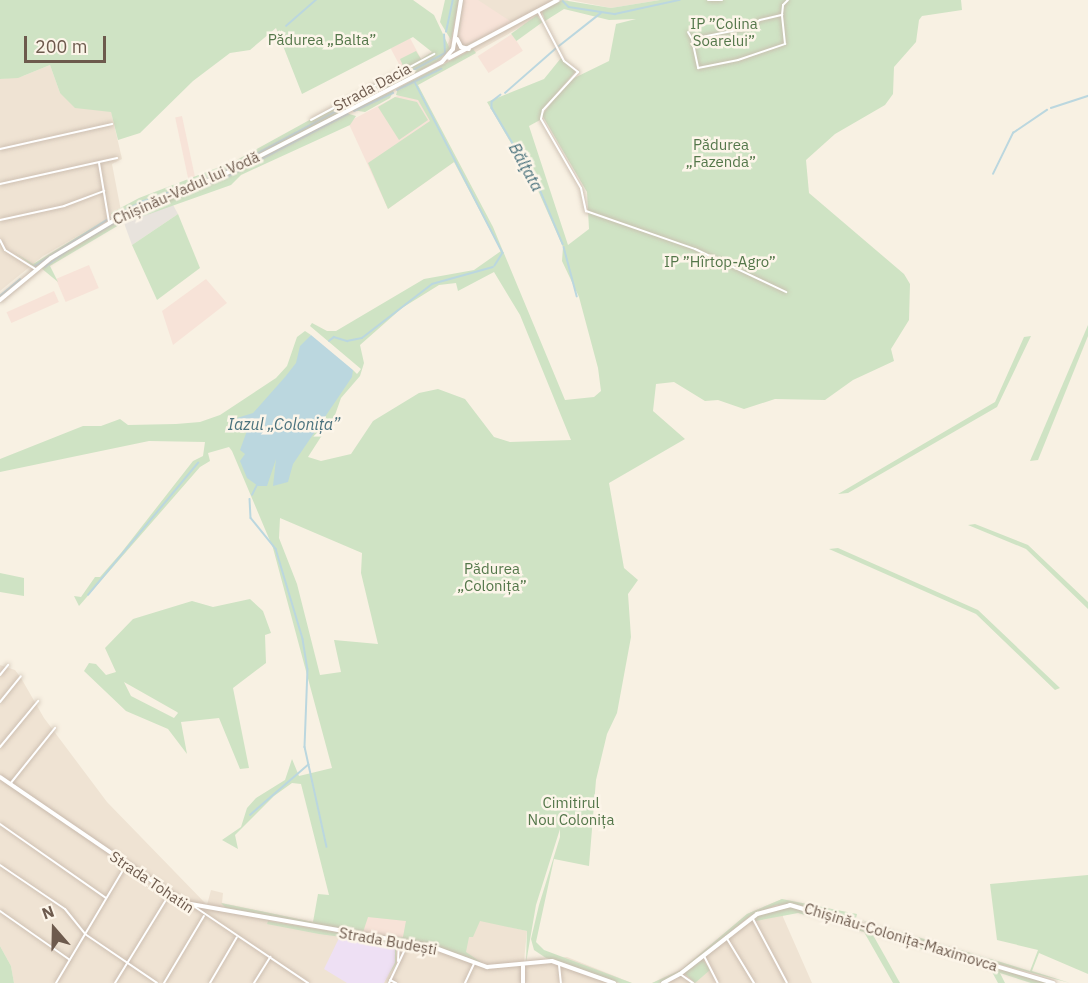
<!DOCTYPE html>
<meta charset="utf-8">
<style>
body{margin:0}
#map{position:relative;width:1088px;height:983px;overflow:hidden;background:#f8f1e3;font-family:"IBM Plex Sans",sans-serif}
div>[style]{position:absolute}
.residential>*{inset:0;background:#efe3d3}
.commercial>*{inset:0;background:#f7e3d8;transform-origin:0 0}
.industrial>*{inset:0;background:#e8e3dd}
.education>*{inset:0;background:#eee0f4}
.green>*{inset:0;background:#cfe3c4;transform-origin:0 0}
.water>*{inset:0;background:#bbd7df}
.stream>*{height:1.5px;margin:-0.75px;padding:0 0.75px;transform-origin:0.75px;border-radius:0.75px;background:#bbd7df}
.roads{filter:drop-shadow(0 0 2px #c7b9ac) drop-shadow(0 0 2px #c7b9ac)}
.street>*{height:2px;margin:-1px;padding:0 1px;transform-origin:1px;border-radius:1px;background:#fff}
.secondary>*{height:4px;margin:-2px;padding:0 2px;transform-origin:2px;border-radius:2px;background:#fff}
span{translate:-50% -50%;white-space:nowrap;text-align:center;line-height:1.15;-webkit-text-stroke:5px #fcf5e9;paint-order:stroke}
.park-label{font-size:15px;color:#54774a}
.street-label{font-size:15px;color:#6d5a4d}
.water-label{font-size:16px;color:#4a727d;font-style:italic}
.north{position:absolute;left:24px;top:899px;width:60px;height:60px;-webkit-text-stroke:4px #fcf5e9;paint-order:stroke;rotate:340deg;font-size:16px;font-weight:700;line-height:24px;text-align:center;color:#6d5a4d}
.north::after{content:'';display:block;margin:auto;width:21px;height:27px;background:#6d5a4d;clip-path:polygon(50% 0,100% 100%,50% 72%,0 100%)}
.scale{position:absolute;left:24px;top:36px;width:82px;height:27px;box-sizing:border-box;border:3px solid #6d5a4d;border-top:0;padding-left:8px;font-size:18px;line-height:21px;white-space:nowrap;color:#6d5a4d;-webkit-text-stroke:4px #fcf5e9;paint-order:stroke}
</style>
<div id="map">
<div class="residential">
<i style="clip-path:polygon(457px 0,569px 0,447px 68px,443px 54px,449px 41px)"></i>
<i style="clip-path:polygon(570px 0,660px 0,611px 8px)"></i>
<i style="clip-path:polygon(50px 65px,60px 93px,111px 111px,122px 159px,112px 164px,121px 211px,43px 256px,0 291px,0 79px,23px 76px)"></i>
<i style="clip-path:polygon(0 665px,15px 670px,21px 678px,44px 718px,107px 802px,207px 905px,211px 890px,223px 893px,222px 903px,313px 922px,373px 894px,527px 931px,524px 961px,567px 957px,632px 983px,14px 983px,11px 966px,0 946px)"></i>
<i style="clip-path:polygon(782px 899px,783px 917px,812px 983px,652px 983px,682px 969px,747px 914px)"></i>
</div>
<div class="commercial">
<i style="clip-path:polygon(464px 0,478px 0,513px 23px,464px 45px,459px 38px)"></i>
<i style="left:512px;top:34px;width:20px;height:41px;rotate:57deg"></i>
<i style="left:410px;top:38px;width:24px;height:22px;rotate:62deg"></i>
<i style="clip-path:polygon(412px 88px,454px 162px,388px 209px,348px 122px)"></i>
<i style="left:182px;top:116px;width:63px;height:7px;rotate:78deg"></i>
<i style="left:89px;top:265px;width:25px;height:36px;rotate:67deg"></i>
<i style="clip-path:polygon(206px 279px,227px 303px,173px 345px,162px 311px)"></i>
<i style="left:54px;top:291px;width:12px;height:52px;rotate:66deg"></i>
<i style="clip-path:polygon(368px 917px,406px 921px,403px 938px,363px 932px)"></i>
</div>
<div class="industrial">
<i style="clip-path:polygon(172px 203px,178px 214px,132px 245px,124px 223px)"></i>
</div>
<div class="education">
<i style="clip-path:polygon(340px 936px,396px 944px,395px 963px,384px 983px,347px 983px,324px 969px)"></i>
</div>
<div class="green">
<i style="clip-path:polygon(0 0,413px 0,434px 15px,450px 49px,438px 61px,228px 172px,112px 219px,111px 213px,139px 198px,235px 161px,404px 68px,400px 59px,416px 51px,421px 59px,432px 52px,413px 37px,302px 94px,276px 28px,250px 50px,230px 53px,193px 81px,140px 133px,118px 140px,111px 112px,75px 108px,60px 93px,50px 65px,18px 78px,0 79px)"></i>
<i style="clip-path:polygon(445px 0,459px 0,451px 40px,440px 22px)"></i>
<i style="clip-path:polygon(evenodd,562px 0,611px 8px,660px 0,961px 0,962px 10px,922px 16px,919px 20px,916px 42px,894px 67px,893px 94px,885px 105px,835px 134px,806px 160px,809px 193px,904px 274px,910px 284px,909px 320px,891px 349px,894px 361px,853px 380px,825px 400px,775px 399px,744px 409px,718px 400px,705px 401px,674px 382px,656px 384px,653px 411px,685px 439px,609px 483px,624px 568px,638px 580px,628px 594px,631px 637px,617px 713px,607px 734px,596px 780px,589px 866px,554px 859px,536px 942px,544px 950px,632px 983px,620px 983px,546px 958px,534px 950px,531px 939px,539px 905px,560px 837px,560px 829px,536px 905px,526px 963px,527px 931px,480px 921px,473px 937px,469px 937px,466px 952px,485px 965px,432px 945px,379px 937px,403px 937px,406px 921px,368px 917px,363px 932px,377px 937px,228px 910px,221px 903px,313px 922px,318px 894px,329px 895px,301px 784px,292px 783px,274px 796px,235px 835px,238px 849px,222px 840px,241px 827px,247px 808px,256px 798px,285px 780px,292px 759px,299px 776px,332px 768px,273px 548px,232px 451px,229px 447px,208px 453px,210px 461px,200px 467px,79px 606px,74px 596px,81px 597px,95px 577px,100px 577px,121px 553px,193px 461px,203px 456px,205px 442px,149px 441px,0 472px,0 459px,83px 426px,101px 426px,120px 419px,128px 425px,176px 424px,200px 422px,220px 415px,276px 378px,287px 366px,297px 337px,305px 331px,311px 335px,304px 345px,327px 395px,353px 370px,357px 374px,361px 369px,310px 326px,312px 323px,327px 331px,336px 331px,424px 279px,474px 270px,501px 251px,454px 162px,388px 209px,368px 163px,430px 121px,418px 100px,396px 95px,398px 88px,473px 49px,476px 53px,418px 85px,493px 227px,565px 400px,594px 397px,601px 391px,598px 368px,579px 297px,562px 261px,563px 247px,536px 186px,487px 102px,544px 79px,561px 58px,576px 71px,543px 109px,540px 120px,529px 126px,568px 245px,589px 229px,587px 192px,542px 115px,568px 81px,609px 61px,616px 24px,636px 19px,609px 20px,564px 9px,545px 21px,542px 11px,562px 0,494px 272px,520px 315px,571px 440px,510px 442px,494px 437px,465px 399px,438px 389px,419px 393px,373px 421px,351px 454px,321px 461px,308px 457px,335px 415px,341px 398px,360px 376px,364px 363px,360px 345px,402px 308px,439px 285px,456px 283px,458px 291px,494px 272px,562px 0,280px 518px,362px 553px,361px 573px,378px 644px,334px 640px,341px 672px,320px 675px,297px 584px,279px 538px,280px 518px)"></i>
<i style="left:537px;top:15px;width:9px;height:32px;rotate:54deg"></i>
<i style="clip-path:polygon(394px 90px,390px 98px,365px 112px,352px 110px)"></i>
<i style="clip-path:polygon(395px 97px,417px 102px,428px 120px,399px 140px,378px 107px)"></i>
<i style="clip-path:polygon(346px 113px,356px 116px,350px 125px,241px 175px,231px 185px,124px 223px,121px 218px,221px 178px)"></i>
<i style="clip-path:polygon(178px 214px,200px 268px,157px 300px,132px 245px)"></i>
<i style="clip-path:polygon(108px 218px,37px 267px,33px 266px,14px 252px,33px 264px)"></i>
<i style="clip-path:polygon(117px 220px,119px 225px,50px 266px,58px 282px,41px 268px)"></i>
<i style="clip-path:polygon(1088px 325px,1088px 336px,1038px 460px,1030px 461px)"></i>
<i style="clip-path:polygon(1031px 336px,997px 407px,848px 493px,838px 494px,995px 402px,1024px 337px)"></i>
<i style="clip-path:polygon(975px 524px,1028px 545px,1088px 602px,1088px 609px,1026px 549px,968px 525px)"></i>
<i style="clip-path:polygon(838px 548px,978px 610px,1060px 688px,1055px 690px,976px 614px,829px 549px)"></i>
<i style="clip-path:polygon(0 573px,24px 578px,24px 596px,0 592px)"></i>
<i style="clip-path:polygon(evenodd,250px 599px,263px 611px,271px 633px,265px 635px,266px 663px,233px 688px,249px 768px,240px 769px,219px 718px,181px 722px,187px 754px,168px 729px,126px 711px,84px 671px,89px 663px,96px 664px,106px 675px,116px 672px,105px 648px,133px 619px,192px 601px,213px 607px,250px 599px,124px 682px,177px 712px,178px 713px,174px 718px,131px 696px,124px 682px)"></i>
<i style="clip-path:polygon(1088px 875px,1088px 974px,1039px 953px,1032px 971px,1070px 983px,961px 954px,858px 919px,1030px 971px,1038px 950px,997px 940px,990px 884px)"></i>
<i style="clip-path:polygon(782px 899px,857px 914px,856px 918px,794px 904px,776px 905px,750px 916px,681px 972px,668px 980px,658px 983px,652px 983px,681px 970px,747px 914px)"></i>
<i style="clip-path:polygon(791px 906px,1050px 983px,1031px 983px,1000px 973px,1005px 983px,998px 983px,991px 970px,873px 935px,900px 983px,893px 983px,864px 932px,798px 913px,756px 921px,754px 917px)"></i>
<i style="clip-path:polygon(268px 921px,396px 942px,396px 964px,388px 976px,395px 963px,395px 944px,319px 934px,267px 924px)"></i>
<i style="clip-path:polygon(0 946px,11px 966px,14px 983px,0 983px)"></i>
<i style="clip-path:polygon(702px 958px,710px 970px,695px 983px,684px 973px)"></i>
</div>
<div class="water">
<i style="clip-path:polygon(311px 335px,353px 370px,352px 377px,293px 464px,288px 482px,273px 486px,276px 459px,267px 486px,258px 486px,247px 478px,240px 461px,245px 454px,240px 450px,248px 428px,237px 418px,253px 413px,285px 377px,296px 363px,300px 346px)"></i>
</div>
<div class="stream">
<i style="left:563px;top:1px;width:8px;rotate:45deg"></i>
<i style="left:569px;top:7px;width:47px;rotate:8.7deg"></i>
<i style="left:615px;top:14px;width:66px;rotate:-12.3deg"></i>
<i style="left:286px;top:26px;width:40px;rotate:-41deg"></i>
<i style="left:446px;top:32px;width:33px;rotate:-78deg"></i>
<i style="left:559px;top:46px;width:53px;rotate:-38.2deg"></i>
<i style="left:408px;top:73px;width:42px;rotate:-28.4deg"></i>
<i style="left:445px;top:53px;width:18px;rotate:-93deg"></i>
<i style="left:415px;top:82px;width:192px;rotate:62.8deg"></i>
<i style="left:503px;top:253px;width:15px;rotate:122deg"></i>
<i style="left:397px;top:90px;width:49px;rotate:-25.5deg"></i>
<i style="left:505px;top:93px;width:67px;rotate:-41.3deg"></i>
<i style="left:501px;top:95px;width:11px;rotate:142deg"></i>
<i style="left:492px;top:102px;width:6px;rotate:90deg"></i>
<i style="left:492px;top:108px;width:92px;rotate:59.3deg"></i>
<i style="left:539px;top:187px;width:62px;rotate:67.2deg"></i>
<i style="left:1051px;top:108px;width:39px;rotate:-18deg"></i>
<i style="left:354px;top:111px;width:43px;rotate:-24.8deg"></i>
<i style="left:234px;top:166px;width:193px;rotate:-28.2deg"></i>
<i style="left:993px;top:174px;width:46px;rotate:-64deg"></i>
<i style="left:1013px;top:133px;width:41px;rotate:-34.1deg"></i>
<i style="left:197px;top:183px;width:36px;rotate:-23deg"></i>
<i style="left:175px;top:197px;width:56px;rotate:-21deg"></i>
<i style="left:227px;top:177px;width:136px;rotate:-27.5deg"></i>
<i style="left:111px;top:218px;width:34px;rotate:-28deg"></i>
<i style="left:141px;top:202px;width:55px;rotate:-19.1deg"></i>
<i style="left:122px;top:219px;width:11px;rotate:-27deg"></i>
<i style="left:83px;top:241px;width:40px;rotate:-29.7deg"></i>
<i style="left:564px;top:247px;width:51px;rotate:75.1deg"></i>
<i style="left:35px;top:266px;width:85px;rotate:-32.6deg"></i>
<i style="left:45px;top:267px;width:29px;rotate:-36deg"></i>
<i style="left:0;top:296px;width:26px;rotate:-40deg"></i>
<i style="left:329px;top:341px;width:6px;rotate:-39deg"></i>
<i style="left:334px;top:337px;width:14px;rotate:17deg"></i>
<i style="left:347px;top:341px;width:15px;rotate:-11deg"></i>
<i style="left:362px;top:338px;width:88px;rotate:-37.6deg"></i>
<i style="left:432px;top:284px;width:63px;rotate:-15.6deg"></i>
<i style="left:252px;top:495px;width:11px;rotate:-63deg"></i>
<i style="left:250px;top:499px;width:19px;rotate:87deg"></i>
<i style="left:251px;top:518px;width:40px;rotate:51deg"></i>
<i style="left:276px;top:549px;width:94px;rotate:73.3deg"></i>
<i style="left:303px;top:639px;width:30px;rotate:81deg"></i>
<i style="left:308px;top:669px;width:78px;rotate:92.2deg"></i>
<i style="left:305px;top:747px;width:102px;rotate:77.6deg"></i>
<i style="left:88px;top:595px;width:172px;rotate:-50.2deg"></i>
<i style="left:250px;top:815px;width:77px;rotate:-40.8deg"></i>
</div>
<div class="roads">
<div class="street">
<i style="left:708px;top:0;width:14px"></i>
<i style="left:538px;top:11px;width:56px;rotate:62.5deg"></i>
<i style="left:564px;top:61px;width:18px;rotate:38deg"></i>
<i style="left:578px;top:72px;width:52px;rotate:132.6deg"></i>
<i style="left:543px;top:110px;width:9px;rotate:103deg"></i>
<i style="left:541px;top:119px;width:80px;rotate:59.9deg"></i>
<i style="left:581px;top:188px;width:24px;rotate:78deg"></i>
<i style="left:586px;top:211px;width:115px;rotate:19.2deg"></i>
<i style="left:695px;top:249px;width:101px;rotate:25.3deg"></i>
<i style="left:688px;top:32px;width:8px;rotate:60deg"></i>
<i style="left:692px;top:39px;width:56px;rotate:-11.3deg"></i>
<i style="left:747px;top:28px;width:15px;rotate:-32deg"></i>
<i style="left:760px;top:20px;width:23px;rotate:-13deg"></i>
<i style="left:782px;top:15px;width:10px;rotate:-84deg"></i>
<i style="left:783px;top:5px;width:7px;rotate:-45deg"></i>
<i style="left:692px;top:39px;width:30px;rotate:78deg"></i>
<i style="left:698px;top:68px;width:41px;rotate:-11.3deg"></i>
<i style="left:738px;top:60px;width:50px;rotate:-18.8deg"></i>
<i style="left:785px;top:44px;width:29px;rotate:-96deg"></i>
<i style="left:311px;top:120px;width:140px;rotate:-28.2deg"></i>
<i style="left:0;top:149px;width:115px;rotate:-12.6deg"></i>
<i style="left:99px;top:163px;width:60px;rotate:80.4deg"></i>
<i style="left:0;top:184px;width:120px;rotate:-12.5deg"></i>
<i style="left:0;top:220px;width:66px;rotate:-12.3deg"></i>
<i style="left:64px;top:206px;width:43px;rotate:-20.6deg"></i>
<i style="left:0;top:240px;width:11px;rotate:63deg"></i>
<i style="left:5px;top:250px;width:36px;rotate:32deg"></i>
<i style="left:0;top:675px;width:13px;rotate:-51deg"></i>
<i style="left:0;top:702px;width:33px;rotate:-51deg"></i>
<i style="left:0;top:747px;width:60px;rotate:-50.4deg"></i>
<i style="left:10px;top:784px;width:72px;rotate:-51.2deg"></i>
<i style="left:0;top:824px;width:129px;rotate:34.9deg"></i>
<i style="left:0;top:865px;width:78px;rotate:34.1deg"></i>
<i style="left:65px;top:909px;width:32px;rotate:51deg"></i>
<i style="left:85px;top:934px;width:87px;rotate:34.2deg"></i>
<i style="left:192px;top:905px;width:140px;rotate:33.9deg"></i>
<i style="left:0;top:911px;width:85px;rotate:35deg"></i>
<i style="left:753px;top:919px;width:72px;rotate:62deg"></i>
<i style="left:726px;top:937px;width:54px;rotate:58.7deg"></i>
<i style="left:704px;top:956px;width:30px;rotate:63deg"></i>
<i style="left:398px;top:961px;width:20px;rotate:-87deg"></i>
<i style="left:559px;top:965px;width:18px;rotate:84deg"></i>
<i style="left:680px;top:974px;width:16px;rotate:35deg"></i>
<i style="left:390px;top:980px;width:7px;rotate:27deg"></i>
<i style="left:56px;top:983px;width:137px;rotate:-59.3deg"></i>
<i style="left:115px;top:983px;width:103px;rotate:-58.5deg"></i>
<i style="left:164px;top:983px;width:78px;rotate:-59.2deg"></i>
<i style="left:210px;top:983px;width:53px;rotate:-59.6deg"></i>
<i style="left:254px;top:983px;width:31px;rotate:-58deg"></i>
<i style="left:389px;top:983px;width:44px;rotate:-64.6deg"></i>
<i style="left:465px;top:983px;width:21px;rotate:-65deg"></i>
</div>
<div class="secondary">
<i style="left:457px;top:39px;width:9px;rotate:63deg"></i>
<i style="left:461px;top:47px;width:8px;rotate:14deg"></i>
<i style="left:449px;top:58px;width:123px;rotate:-28deg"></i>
<i style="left:0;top:300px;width:66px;rotate:-39.5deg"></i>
<i style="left:51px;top:258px;width:78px;rotate:-30.8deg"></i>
<i style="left:118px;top:218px;width:113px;rotate:-22.3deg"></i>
<i style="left:223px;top:175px;width:246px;rotate:-27.3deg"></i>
<i style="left:442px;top:62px;width:17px;rotate:-50deg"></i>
<i style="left:453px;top:49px;width:50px;rotate:-80.7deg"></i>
<i style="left:0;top:777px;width:224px;rotate:34.3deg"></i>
<i style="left:185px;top:903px;width:249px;rotate:10deg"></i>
<i style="left:430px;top:946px;width:61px;rotate:20.2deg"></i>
<i style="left:487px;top:967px;width:65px;rotate:-5.3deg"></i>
<i style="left:552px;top:961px;width:66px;rotate:19.5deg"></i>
<i style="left:523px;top:966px;width:17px;rotate:90deg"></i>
<i style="left:663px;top:983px;width:19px;rotate:-28deg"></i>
<i style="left:680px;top:974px;width:98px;rotate:-37.9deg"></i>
<i style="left:757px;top:914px;width:34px;rotate:-15deg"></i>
<i style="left:790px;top:905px;width:275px;rotate:16.5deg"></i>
</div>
</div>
<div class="park-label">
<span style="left:724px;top:32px">IP ”Colina<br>Soarelui”</span>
<span style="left:322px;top:40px">Pădurea „Balta”</span>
<span style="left:721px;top:153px">Pădurea<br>„Fazenda”</span>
<span style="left:720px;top:262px">IP ”Hîrtop-Agro”</span>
<span style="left:492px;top:577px">Pădurea<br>„Colonița”</span>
<span style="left:571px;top:811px">Cimitirul<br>Nou Colonița</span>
</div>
<div class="street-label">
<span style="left:372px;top:87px;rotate:-28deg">Strada Dacia</span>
<span style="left:186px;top:188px;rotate:-24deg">Chișinău-Vadul lui Vodă</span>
<span style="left:152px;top:882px;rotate:34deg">Strada Tohatin</span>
<span style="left:901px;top:937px;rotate:17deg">Chișinău-Colonița-Maximovca</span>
<span style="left:388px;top:941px;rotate:10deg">Strada Budești</span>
</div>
<div class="water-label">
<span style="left:526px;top:167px;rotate:61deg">Bălţata</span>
<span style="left:284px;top:424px">Iazul „Colonița”</span>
</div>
<div class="north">N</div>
<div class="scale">200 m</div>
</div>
